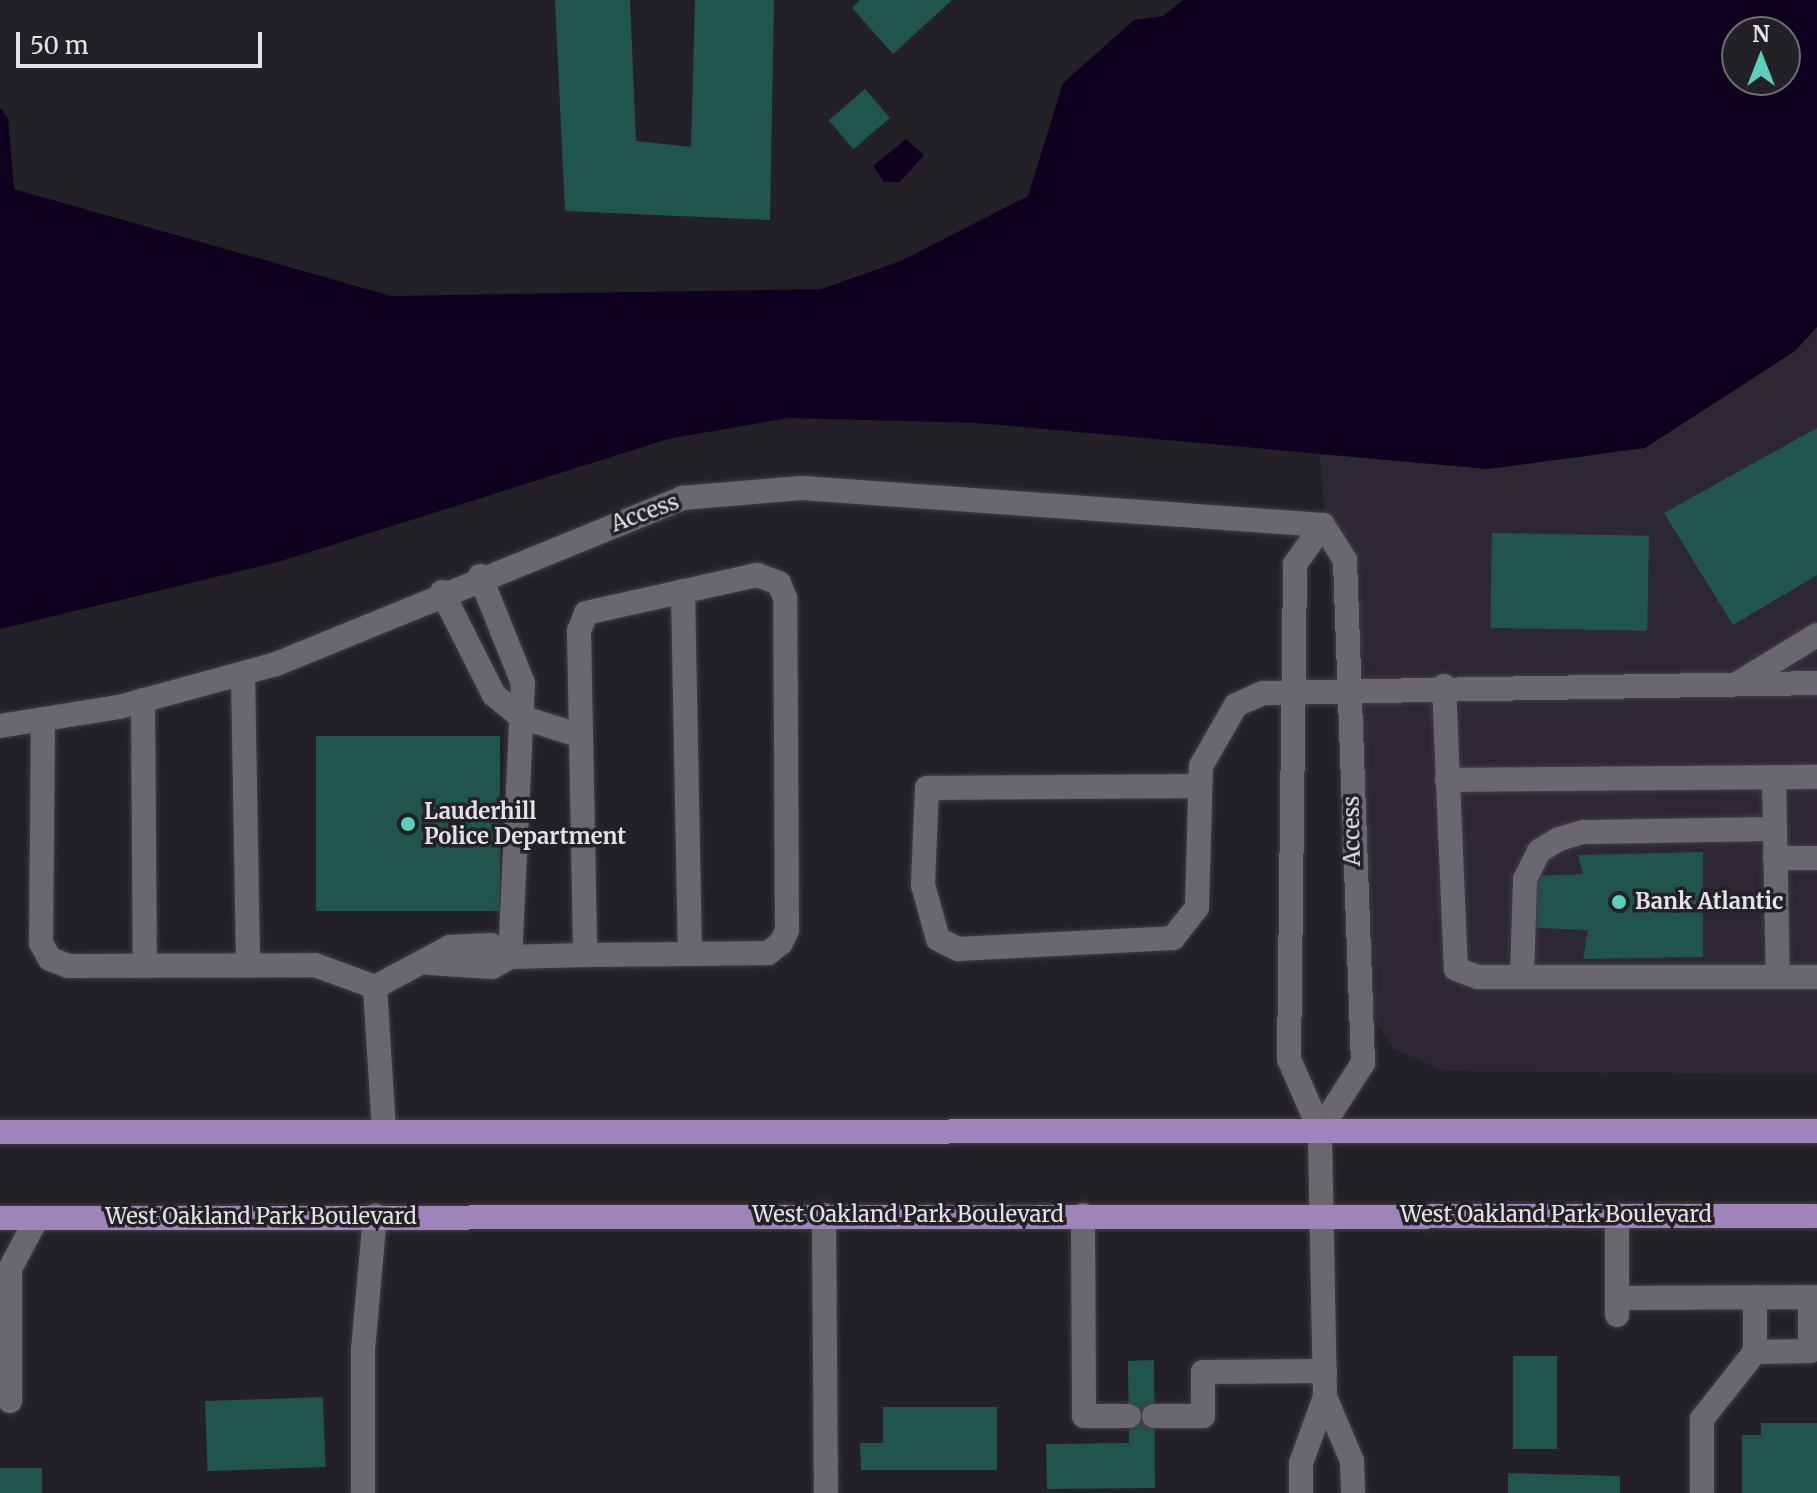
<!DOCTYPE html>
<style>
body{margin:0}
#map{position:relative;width:1817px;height:1493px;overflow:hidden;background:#232126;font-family:Merriweather,serif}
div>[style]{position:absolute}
.built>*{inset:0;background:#2d2733}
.water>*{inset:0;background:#10001f}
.building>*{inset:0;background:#20554b;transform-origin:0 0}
.roads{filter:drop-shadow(0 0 2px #413e43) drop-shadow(0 0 2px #413e43)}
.minor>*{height:24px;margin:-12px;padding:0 12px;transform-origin:12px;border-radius:12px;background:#6b676e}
.major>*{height:24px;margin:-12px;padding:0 12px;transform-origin:12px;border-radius:12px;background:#9f84ba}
.dots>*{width:22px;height:22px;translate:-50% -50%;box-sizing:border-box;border:4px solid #232126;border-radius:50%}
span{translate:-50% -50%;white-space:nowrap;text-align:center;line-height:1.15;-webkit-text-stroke:7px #232126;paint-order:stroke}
.street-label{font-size:22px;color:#e4e2e7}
.poi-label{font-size:22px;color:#e4e2e7;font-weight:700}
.left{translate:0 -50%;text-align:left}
.north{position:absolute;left:1721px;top:16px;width:80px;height:80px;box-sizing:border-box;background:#232126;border:2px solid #706e73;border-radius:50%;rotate:0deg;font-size:22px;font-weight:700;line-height:32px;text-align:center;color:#e4e2e7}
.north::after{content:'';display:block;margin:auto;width:28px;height:36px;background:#5cceba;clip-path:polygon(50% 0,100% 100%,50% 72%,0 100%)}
.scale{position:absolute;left:16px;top:32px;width:246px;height:36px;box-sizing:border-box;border:4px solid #e4e2e7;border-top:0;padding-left:10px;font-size:24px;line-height:28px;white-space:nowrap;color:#e4e2e7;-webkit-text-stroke:6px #232126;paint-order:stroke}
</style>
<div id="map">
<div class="built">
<i style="clip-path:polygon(1817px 327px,1817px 1074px,1445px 1071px,1393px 1049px,1367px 1008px,1320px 454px,1488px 469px,1795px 351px)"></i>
</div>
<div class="water">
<i style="clip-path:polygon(evenodd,1183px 0,1817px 0,1817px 327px,1795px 351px,1645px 448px,1488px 469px,977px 423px,789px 418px,668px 439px,278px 562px,0 629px,0 108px,8px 118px,14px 189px,391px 296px,821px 289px,901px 261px,1028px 196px,1063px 83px,1134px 20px,1163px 16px,1183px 0,1785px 32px,1785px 80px,1737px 80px,1737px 32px,1785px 32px)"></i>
<i style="clip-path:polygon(906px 139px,924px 155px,900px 182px,884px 182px,873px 166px)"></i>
</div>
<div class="building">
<i style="clip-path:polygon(555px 0,630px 0,636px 141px,691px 147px,695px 0,774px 0,770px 220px,565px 211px)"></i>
<i style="clip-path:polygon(860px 0,952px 0,893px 54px,852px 8px)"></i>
<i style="left:865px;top:89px;width:38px;height:48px;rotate:49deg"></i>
<i style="clip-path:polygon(1817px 428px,1817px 575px,1733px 625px,1664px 513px)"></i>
<i style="left:1492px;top:533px;width:157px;height:95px;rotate:1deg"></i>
<i style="left:500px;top:736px;width:175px;height:184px;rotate:90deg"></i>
<i style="clip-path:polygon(1703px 852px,1703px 957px,1583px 959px,1588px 930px,1536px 928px,1533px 876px,1583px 874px,1578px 855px)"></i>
<i style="left:1513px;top:1356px;width:44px;height:93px"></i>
<i style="clip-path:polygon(1154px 1360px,1155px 1488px,1047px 1489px,1046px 1444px,1129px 1443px,1128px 1361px)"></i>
<i style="left:323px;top:1397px;width:70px;height:118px;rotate:88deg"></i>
<i style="clip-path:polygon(883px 1407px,997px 1407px,997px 1470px,861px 1470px,860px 1443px,883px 1443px)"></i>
<i style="clip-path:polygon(1761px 1423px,1817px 1423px,1817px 1493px,1742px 1493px,1742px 1435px,1761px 1435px)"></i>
<i style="left:0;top:1468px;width:42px;height:25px"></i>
<i style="clip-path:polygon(1508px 1473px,1620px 1476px,1620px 1493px,1508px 1493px)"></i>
</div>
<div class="roads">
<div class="minor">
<i style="left:480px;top:576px;width:115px;rotate:68.1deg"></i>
<i style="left:523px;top:683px;width:274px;rotate:92.7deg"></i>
<i style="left:510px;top:957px;width:75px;rotate:-1.5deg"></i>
<i style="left:585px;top:955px;width:105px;rotate:-0.5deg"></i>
<i style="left:690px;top:954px;width:78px;rotate:-0.7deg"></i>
<i style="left:768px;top:953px;width:16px;rotate:-38deg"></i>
<i style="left:781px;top:943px;width:14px;rotate:-65deg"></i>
<i style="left:787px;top:930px;width:332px;rotate:-90.3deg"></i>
<i style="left:785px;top:598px;width:16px;rotate:-112deg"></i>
<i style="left:779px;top:583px;width:23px;rotate:-160deg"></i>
<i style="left:757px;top:575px;width:175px;rotate:167.5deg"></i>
<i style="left:586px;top:613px;width:19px;rotate:111deg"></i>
<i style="left:579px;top:631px;width:324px;rotate:88.9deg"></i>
<i style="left:683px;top:591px;width:363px;rotate:88.9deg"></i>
<i style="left:442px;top:592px;width:115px;rotate:63.2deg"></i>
<i style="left:494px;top:695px;width:35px;rotate:39deg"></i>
<i style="left:521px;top:717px;width:63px;rotate:17.6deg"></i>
<i style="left:243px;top:674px;width:291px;rotate:89deg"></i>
<i style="left:1740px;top:682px;width:90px;rotate:-31.4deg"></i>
<i style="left:1444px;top:686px;width:283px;rotate:87.6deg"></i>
<i style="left:1456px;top:969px;width:23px;rotate:20deg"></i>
<i style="left:1478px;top:977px;width:339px"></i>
<i style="left:143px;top:700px;width:265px;rotate:89.6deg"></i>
<i style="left:43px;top:719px;width:224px;rotate:90.5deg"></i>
<i style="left:41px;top:943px;width:18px;rotate:61deg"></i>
<i style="left:50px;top:959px;width:19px;rotate:21deg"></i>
<i style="left:68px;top:966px;width:247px;rotate:-0.2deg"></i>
<i style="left:315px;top:965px;width:64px;rotate:20.1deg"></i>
<i style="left:375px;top:987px;width:145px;rotate:86.4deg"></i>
<i style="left:0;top:726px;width:121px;rotate:-9.1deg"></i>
<i style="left:119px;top:707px;width:163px;rotate:-15.3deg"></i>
<i style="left:276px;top:664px;width:439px;rotate:-22.2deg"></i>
<i style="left:682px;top:498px;width:120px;rotate:-4.8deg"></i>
<i style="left:802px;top:488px;width:522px;rotate:4.06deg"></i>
<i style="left:1774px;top:777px;width:200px;rotate:88.9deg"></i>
<i style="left:1447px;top:780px;width:370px;rotate:-0.5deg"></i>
<i style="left:1199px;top:786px;width:272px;rotate:179.6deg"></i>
<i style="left:927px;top:788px;width:97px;rotate:92.4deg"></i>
<i style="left:923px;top:885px;width:56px;rotate:74.5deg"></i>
<i style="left:938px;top:939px;width:22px;rotate:27deg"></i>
<i style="left:958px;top:949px;width:215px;rotate:-2.9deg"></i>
<i style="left:1173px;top:938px;width:39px;rotate:-52deg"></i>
<i style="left:1197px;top:907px;width:141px;rotate:-88.4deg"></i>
<i style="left:1201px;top:766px;width:70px;rotate:-60.2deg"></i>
<i style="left:1236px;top:705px;width:30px;rotate:-24deg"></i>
<i style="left:1263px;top:693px;width:554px;rotate:-1.03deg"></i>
<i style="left:1775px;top:858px;width:42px"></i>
<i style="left:1522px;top:977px;width:98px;rotate:-88.2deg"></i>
<i style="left:1525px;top:879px;width:31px;rotate:-63deg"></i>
<i style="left:1539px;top:851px;width:23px;rotate:-31deg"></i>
<i style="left:1559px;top:839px;width:26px;rotate:-16deg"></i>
<i style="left:1584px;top:832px;width:191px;rotate:-0.9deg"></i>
<i style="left:375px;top:987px;width:85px;rotate:-28.1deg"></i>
<i style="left:450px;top:947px;width:41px;rotate:-2.8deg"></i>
<i style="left:491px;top:945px;width:22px;rotate:32deg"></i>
<i style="left:510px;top:957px;width:21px;rotate:151deg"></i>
<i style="left:492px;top:967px;width:63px;rotate:-176.4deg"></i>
<i style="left:1320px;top:1130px;width:80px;rotate:-57.3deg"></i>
<i style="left:1363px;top:1063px;width:503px;rotate:-92.05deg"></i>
<i style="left:1345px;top:560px;width:41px;rotate:-122.2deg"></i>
<i style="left:824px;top:1215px;width:278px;rotate:89.6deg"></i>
<i style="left:1083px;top:1215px;width:201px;rotate:89.7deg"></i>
<i style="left:1084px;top:1416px;width:45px"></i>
<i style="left:1617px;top:1298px;width:200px;rotate:-0.3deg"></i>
<i style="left:1617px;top:1315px;width:100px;rotate:-90deg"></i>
<i style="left:1755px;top:1352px;width:55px;rotate:-1deg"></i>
<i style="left:1810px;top:1351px;width:54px;rotate:-90deg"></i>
<i style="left:1325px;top:1397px;width:69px;rotate:67.1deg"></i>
<i style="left:1352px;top:1461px;width:32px;rotate:88deg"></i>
<i style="left:10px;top:1401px;width:132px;rotate:-90deg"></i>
<i style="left:10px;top:1269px;width:58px;rotate:-62.1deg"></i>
<i style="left:1154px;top:1416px;width:49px"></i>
<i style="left:1203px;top:1416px;width:44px;rotate:-90deg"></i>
<i style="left:1203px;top:1372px;width:122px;rotate:-0.5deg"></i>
<i style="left:363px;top:1493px;width:143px;rotate:-90deg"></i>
<i style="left:363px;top:1350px;width:135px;rotate:-84.9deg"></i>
<i style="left:1301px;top:1493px;width:30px;rotate:-90deg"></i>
<i style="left:1301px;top:1463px;width:70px;rotate:-70deg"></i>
<i style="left:1325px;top:1397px;width:267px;rotate:-91.1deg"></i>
<i style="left:1320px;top:1130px;width:77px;rotate:-113.6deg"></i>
<i style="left:1289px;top:1059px;width:495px;rotate:-89.3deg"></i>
<i style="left:1295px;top:564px;width:48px;rotate:-54.3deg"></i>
<i style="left:1702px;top:1493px;width:74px;rotate:-90deg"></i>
<i style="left:1702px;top:1419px;width:85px;rotate:-51.7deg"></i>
<i style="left:1755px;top:1352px;width:55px;rotate:-90deg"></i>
</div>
<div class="major">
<i style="left:0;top:1132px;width:1817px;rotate:-0.03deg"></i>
<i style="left:0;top:1218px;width:1817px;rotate:-0.06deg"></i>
</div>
</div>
<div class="dots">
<i style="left:408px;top:824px;background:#5cceba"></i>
<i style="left:1619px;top:902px;background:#5cceba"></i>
</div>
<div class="street-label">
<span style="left:645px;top:513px;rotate:-20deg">Access</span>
<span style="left:1352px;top:831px;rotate:-91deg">Access</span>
<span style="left:908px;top:1215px">West Oakland Park Boulevard</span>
<span style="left:1556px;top:1215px">West Oakland Park Boulevard</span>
<span style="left:261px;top:1217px">West Oakland Park Boulevard</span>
</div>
<div class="poi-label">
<span class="left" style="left:424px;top:824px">Lauderhill<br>Police Department</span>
<span class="left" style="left:1635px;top:902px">Bank Atlantic</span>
</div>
<div class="north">N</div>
<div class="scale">50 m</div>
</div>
